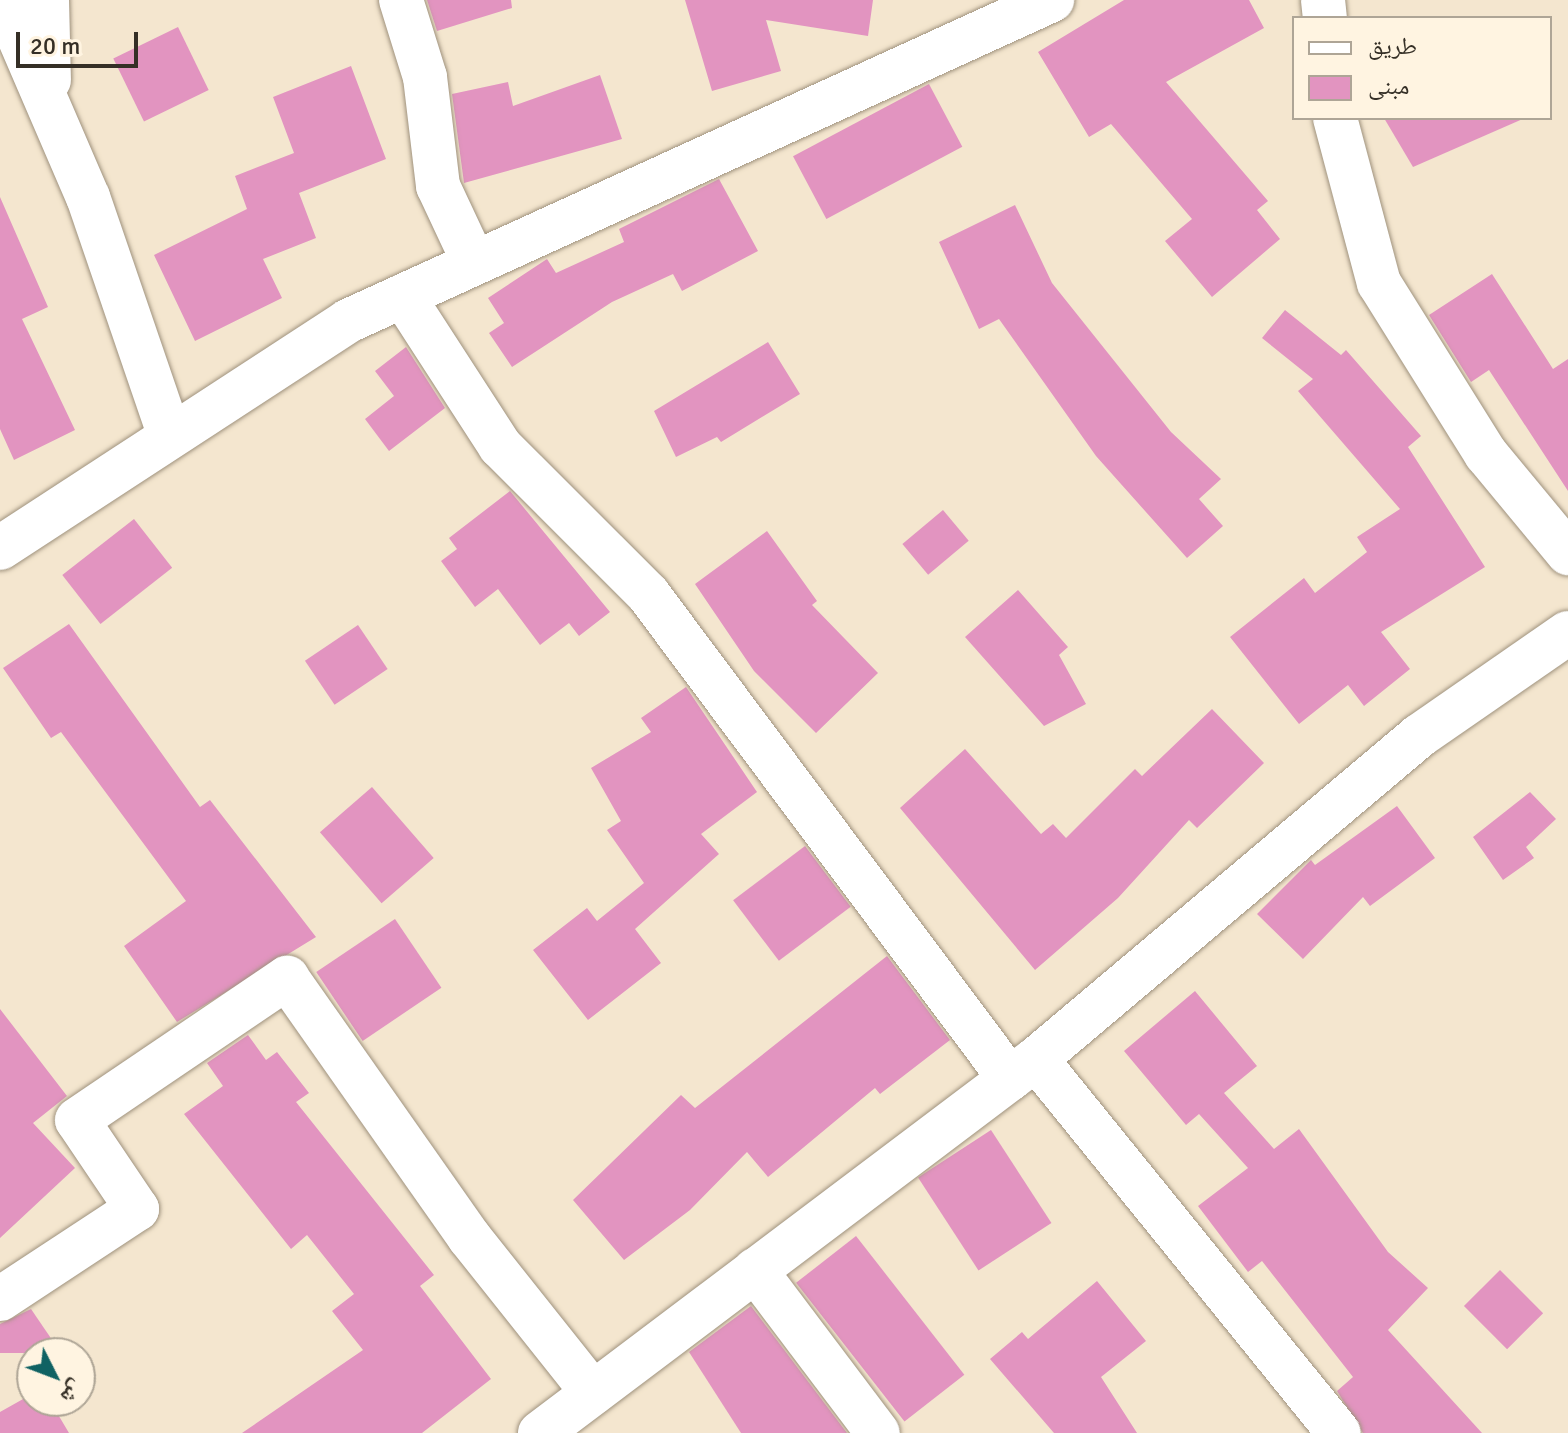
<!DOCTYPE html>
<meta charset="utf-8">
<style>
body{margin:0}
#map{position:relative;width:1568px;height:1433px;overflow:hidden;background:#f4e6cf;font-family:Signika,"Noto Naskh Arabic",sans-serif}
div>[style]{position:absolute}
.building>*{inset:0;background:#e294c0;transform-origin:0 0}
.roads{filter:drop-shadow(0 0 2px #9f927d) drop-shadow(0 0 2px #9f927d)}
.street>*{height:44px;margin:-22px;padding:0 22px;transform-origin:22px;border-radius:22px;background:#fff}
span{translate:-50% -50%;white-space:nowrap;text-align:center;line-height:1.15;-webkit-text-stroke:6px #fff4e1;paint-order:stroke}
.legend{position:absolute;left:1292px;top:16px;width:260px;height:104px;box-sizing:border-box;background:#fff4e1;border:2px solid #aea596;margin:0;padding:10px 14px;list-style:none;font-size:24px;color:#352f26}
.legend li{display:flex;align-items:center;gap:16px;height:40px}
.legend b{width:40px;border:2px solid #aea596}
.north{position:absolute;left:16px;top:1337px;width:80px;height:80px;box-sizing:border-box;background:#fff4e1;border:2px solid #aea596;border-radius:50%;rotate:132deg;font-size:22px;font-weight:700;line-height:32px;text-align:center;color:#352f26}
.north::after{content:'';display:block;margin:auto;width:28px;height:36px;background:#106263;clip-path:polygon(50% 0,100% 100%,50% 72%,0 100%)}
.scale{position:absolute;left:16px;top:32px;width:122px;height:36px;box-sizing:border-box;border:4px solid #352f26;border-top:0;padding-left:10px;font-size:24px;line-height:28px;white-space:nowrap;color:#352f26;-webkit-text-stroke:6px #fff4e1;paint-order:stroke}
</style>
<div id="map">
<div class="building">
<i style="clip-path:polygon(427px 0,511px 0,512px 8px,437px 31px)"></i>
<i style="clip-path:polygon(685px 0,873px 0,868px 36px,766px 20px,781px 71px,712px 91px)"></i>
<i style="clip-path:polygon(1124px 0,1249px 0,1264px 28px,1166px 82px,1268px 201px,1257px 210px,1280px 239px,1212px 297px,1165px 241px,1192px 219px,1111px 124px,1089px 137px,1038px 52px)"></i>
<i style="left:178px;top:27px;width:70px;height:72px;rotate:64deg"></i>
<i style="clip-path:polygon(351px 66px,386px 159px,299px 193px,316px 238px,263px 259px,282px 298px,195px 341px,154px 255px,247px 209px,235px 176px,294px 153px,273px 97px)"></i>
<i style="clip-path:polygon(600px 75px,622px 139px,464px 183px,452px 94px,508px 82px,513px 106px)"></i>
<i style="left:929px;top:84px;width:71px;height:154px;rotate:62deg"></i>
<i style="clip-path:polygon(1384px 118px,1525px 118px,1413px 167px)"></i>
<i style="clip-path:polygon(719px 179px,758px 251px,682px 291px,673px 274px,612px 302px,512px 367px,489px 333px,504px 323px,488px 298px,547px 259px,556px 273px,624px 242px,619px 229px)"></i>
<i style="clip-path:polygon(0 197px,48px 307px,22px 319px,75px 430px,14px 460px,0 429px)"></i>
<i style="clip-path:polygon(1015px 205px,1052px 283px,1171px 432px,1221px 479px,1199px 499px,1223px 526px,1187px 558px,1096px 456px,999px 319px,979px 329px,939px 242px)"></i>
<i style="clip-path:polygon(1492px 274px,1553px 369px,1568px 359px,1568px 491px,1489px 370px,1471px 382px,1429px 315px)"></i>
<i style="clip-path:polygon(1285px 310px,1341px 355px,1346px 350px,1421px 436px,1408px 447px,1485px 567px,1381px 632px,1410px 669px,1364px 706px,1348px 685px,1299px 724px,1230px 637px,1304px 578px,1315px 593px,1367px 552px,1357px 537px,1400px 509px,1298px 391px,1313px 379px,1262px 338px)"></i>
<i style="clip-path:polygon(768px 342px,800px 394px,721px 442px,717px 437px,676px 457px,654px 411px)"></i>
<i style="clip-path:polygon(406px 347px,445px 408px,389px 451px,365px 419px,394px 396px,375px 371px)"></i>
<i style="clip-path:polygon(510px 491px,610px 612px,579px 636px,569px 623px,540px 645px,498px 589px,475px 607px,441px 561px,457px 549px,449px 538px)"></i>
<i style="left:943px;top:510px;width:40px;height:53px;rotate:50deg"></i>
<i style="left:134px;top:519px;width:62px;height:91px;rotate:52deg"></i>
<i style="clip-path:polygon(767px 531px,817px 601px,812px 605px,878px 673px,816px 733px,754px 671px,695px 584px)"></i>
<i style="clip-path:polygon(1018px 590px,1068px 647px,1059px 655px,1086px 704px,1044px 726px,965px 637px)"></i>
<i style="clip-path:polygon(69px 624px,200px 807px,210px 800px,316px 937px,177px 1022px,124px 946px,186px 901px,61px 732px,51px 738px,3px 668px)"></i>
<i style="left:358px;top:625px;width:53px;height:64px;rotate:56deg"></i>
<i style="clip-path:polygon(686px 687px,757px 792px,701px 834px,719px 854px,635px 929px,661px 963px,588px 1020px,533px 950px,587px 908px,597px 921px,644px 883px,607px 830px,621px 821px,591px 768px,651px 732px,641px 718px)"></i>
<i style="clip-path:polygon(1212px 709px,1264px 763px,1197px 828px,1189px 820px,1118px 898px,1035px 970px,900px 808px,965px 749px,1041px 834px,1053px 824px,1066px 838px,1135px 769px,1142px 776px)"></i>
<i style="left:372px;top:787px;width:94px;height:69px;rotate:49deg"></i>
<i style="clip-path:polygon(1530px 792px,1556px 819px,1526px 847px,1534px 858px,1503px 880px,1473px 837px)"></i>
<i style="clip-path:polygon(1397px 806px,1435px 858px,1370px 906px,1363px 897px,1303px 959px,1257px 914px,1311px 860px,1315px 865px)"></i>
<i style="left:805px;top:846px;width:76px;height:90px;rotate:53deg"></i>
<i style="left:395px;top:919px;width:83px;height:95px;rotate:56deg"></i>
<i style="clip-path:polygon(887px 956px,950px 1040px,880px 1094px,875px 1088px,768px 1177px,747px 1152px,690px 1210px,624px 1260px,573px 1200px,681px 1095px,695px 1108px)"></i>
<i style="clip-path:polygon(1195px 991px,1257px 1066px,1224px 1093px,1274px 1149px,1299px 1129px,1388px 1252px,1428px 1288px,1388px 1330px,1482px 1433px,1363px 1433px,1337px 1391px,1353px 1377px,1262px 1261px,1248px 1272px,1198px 1206px,1248px 1168px,1199px 1114px,1186px 1125px,1124px 1051px)"></i>
<i style="clip-path:polygon(0 1009px,67px 1096px,33px 1123px,75px 1168px,0 1238px)"></i>
<i style="clip-path:polygon(248px 1035px,266px 1060px,277px 1052px,309px 1093px,296px 1102px,434px 1275px,420px 1286px,491px 1379px,422px 1433px,242px 1433px,363px 1350px,332px 1311px,354px 1294px,307px 1235px,291px 1249px,184px 1114px,223px 1086px,207px 1063px)"></i>
<i style="left:991px;top:1130px;width:111px;height:87px;rotate:57deg"></i>
<i style="left:856px;top:1236px;width:176px;height:76px;rotate:52deg"></i>
<i style="left:1500px;top:1270px;width:61px;height:51px;rotate:45deg"></i>
<i style="clip-path:polygon(1097px 1281px,1146px 1341px,1101px 1377px,1137px 1433px,1054px 1433px,990px 1359px,1022px 1332px,1028px 1339px)"></i>
<i style="clip-path:polygon(751px 1306px,847px 1433px,741px 1433px,689px 1352px)"></i>
<i style="clip-path:polygon(31px 1309px,61px 1353px,0 1353px,0 1324px)"></i>
<i style="clip-path:polygon(32px 1394px,32px 1401px,50px 1401px,69px 1433px,0 1433px,0 1412px)"></i>
</div>
<div class="roads">
<div class="street">
<i style="left:3px;top:0;width:215px;rotate:66.7deg"></i>
<i style="left:88px;top:197px;width:250px;rotate:71.1deg"></i>
<i style="left:47px;top:0;width:80px;rotate:88.6deg"></i>
<i style="left:401px;top:0;width:81px;rotate:72.7deg"></i>
<i style="left:425px;top:77px;width:110px;rotate:83.2deg"></i>
<i style="left:438px;top:186px;width:85px;rotate:64.9deg"></i>
<i style="left:1323px;top:0;width:18px;rotate:84deg"></i>
<i style="left:1335px;top:118px;width:171px;rotate:75.1deg"></i>
<i style="left:1379px;top:283px;width:202px;rotate:58deg"></i>
<i style="left:1486px;top:454px;width:129px;rotate:50.4deg"></i>
<i style="left:403px;top:296px;width:179px;rotate:57.1deg"></i>
<i style="left:500px;top:446px;width:209px;rotate:45deg"></i>
<i style="left:648px;top:594px;width:605px;rotate:53.26deg"></i>
<i style="left:0;top:548px;width:415px;rotate:-33.1deg"></i>
<i style="left:348px;top:321px;width:774px;rotate:-24.51deg"></i>
<i style="left:1036px;top:1059px;width:481px;rotate:51deg"></i>
<i style="left:755px;top:1270px;width:204px;rotate:53deg"></i>
<i style="left:0;top:1299px;width:164px;rotate:-33.3deg"></i>
<i style="left:137px;top:1209px;width:107px;rotate:-124deg"></i>
<i style="left:77px;top:1120px;width:254px;rotate:-34.1deg"></i>
<i style="left:287px;top:978px;width:317px;rotate:54.9deg"></i>
<i style="left:469px;top:1237px;width:199px;rotate:51.5deg"></i>
<i style="left:540px;top:1433px;width:621px;rotate:-37.02deg"></i>
<i style="left:1036px;top:1059px;width:501px;rotate:-40.14deg"></i>
<i style="left:1419px;top:736px;width:181px;rotate:-34.7deg"></i>
</div>
</div>
<ul class="legend">
<li><b style="height:10px;background:#fff"></b>طريق</li>
<li><b style="height:22px;background:#e294c0"></b>مبنى</li>
</ul>
<div class="north">ش</div>
<div class="scale">20 m</div>
</div>
